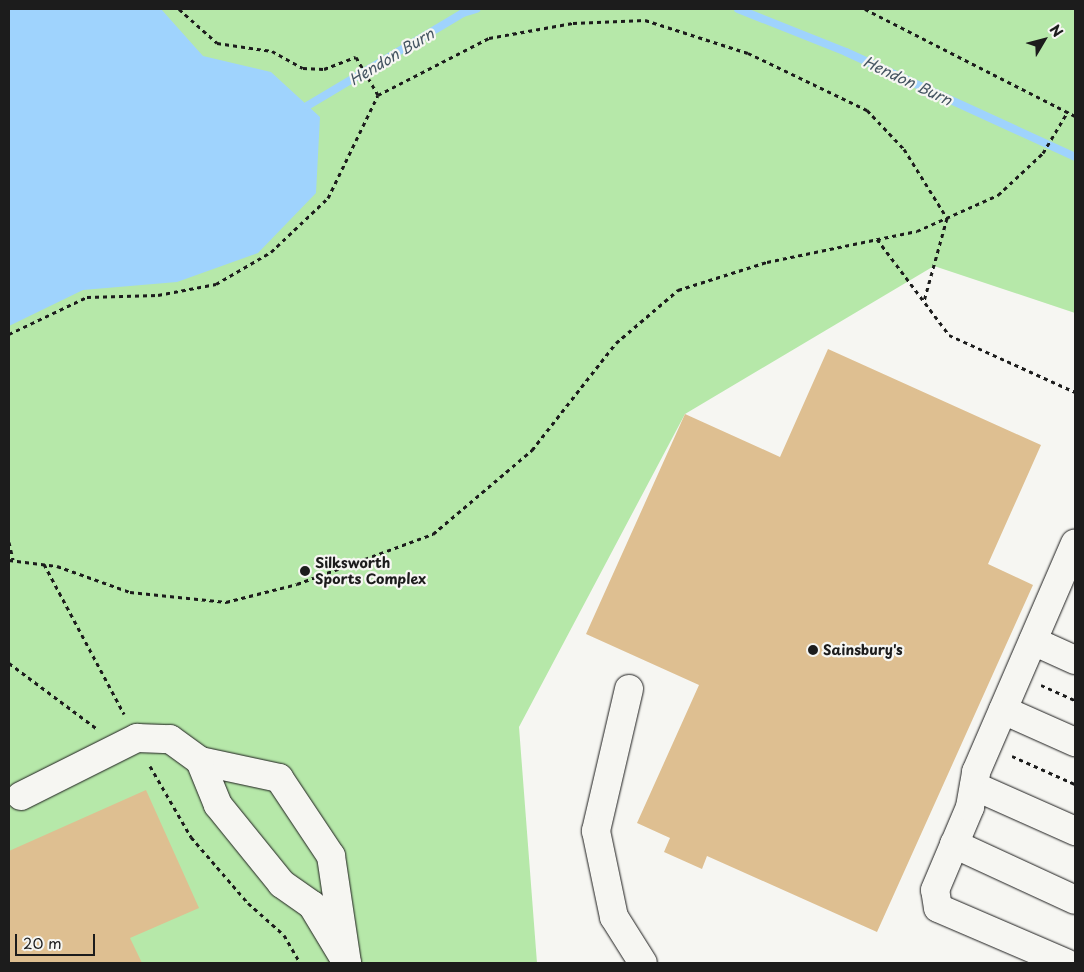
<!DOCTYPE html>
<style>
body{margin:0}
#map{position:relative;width:1084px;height:972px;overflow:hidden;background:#f6f6f2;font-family:"Playpen Sans",sans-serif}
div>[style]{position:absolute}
.green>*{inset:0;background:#b6e8a9}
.water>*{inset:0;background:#9fd3fd}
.stream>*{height:8px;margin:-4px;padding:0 4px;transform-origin:4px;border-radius:4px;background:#9fd3fd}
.building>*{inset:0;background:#debf91}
.path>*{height:3px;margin-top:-1.5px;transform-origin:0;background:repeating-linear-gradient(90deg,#1c1c1c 0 4px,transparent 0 8px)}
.roads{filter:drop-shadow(0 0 1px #1c1c1c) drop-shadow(0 0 1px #1c1c1c)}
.minor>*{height:28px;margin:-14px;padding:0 14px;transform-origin:14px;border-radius:14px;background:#f6f6f2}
.dots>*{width:14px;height:14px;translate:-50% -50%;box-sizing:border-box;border:2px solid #f6f6f2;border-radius:50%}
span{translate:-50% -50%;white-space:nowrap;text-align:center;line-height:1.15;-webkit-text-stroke:4.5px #f6f6f2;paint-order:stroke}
.poi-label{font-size:14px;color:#1c1c1c;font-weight:700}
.left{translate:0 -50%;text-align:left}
.water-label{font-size:15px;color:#435360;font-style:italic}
.frame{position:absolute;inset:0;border:10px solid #1c1c1c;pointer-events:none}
.north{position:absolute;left:1019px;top:15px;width:50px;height:50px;-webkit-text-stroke:4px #f6f6f2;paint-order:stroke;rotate:53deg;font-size:14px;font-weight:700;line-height:20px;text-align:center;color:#1c1c1c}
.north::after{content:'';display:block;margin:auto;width:18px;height:22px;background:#1c1c1c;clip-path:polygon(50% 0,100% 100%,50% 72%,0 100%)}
.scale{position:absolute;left:15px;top:934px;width:80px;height:22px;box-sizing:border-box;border:2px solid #1c1c1c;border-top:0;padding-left:6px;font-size:15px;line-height:18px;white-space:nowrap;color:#1c1c1c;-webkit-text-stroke:4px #f6f6f2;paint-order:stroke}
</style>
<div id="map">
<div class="green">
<i style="clip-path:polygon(9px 9px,1075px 9px,1075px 313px,934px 266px,685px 414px,519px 727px,537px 963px,9px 963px)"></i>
</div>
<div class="water">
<i style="clip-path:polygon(9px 9px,161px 9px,203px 56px,271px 72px,320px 117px,316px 193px,258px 253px,177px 282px,83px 290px,9px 326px)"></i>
</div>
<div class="stream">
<i style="left:738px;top:9px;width:116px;rotate:21.7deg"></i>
<i style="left:846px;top:52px;width:252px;rotate:24.6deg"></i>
<i style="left:307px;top:106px;width:182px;rotate:-30.8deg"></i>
<i style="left:463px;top:13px;width:14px;rotate:-17deg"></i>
</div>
<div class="building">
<i style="clip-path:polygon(828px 349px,1041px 445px,988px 564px,1033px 585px,877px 932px,707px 856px,702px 869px,664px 852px,670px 838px,637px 823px,699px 685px,586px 634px,685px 414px,780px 457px)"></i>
<i style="clip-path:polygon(146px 790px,199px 908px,130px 938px,142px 963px,9px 963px,9px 851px)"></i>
</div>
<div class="path">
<i style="left:179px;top:9px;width:51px;rotate:41.8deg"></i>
<i style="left:217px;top:43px;width:56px;rotate:8.3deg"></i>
<i style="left:272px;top:51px;width:35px;rotate:29deg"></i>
<i style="left:303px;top:68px;width:21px;rotate:3deg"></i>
<i style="left:324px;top:69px;width:34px;rotate:-21deg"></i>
<i style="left:356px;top:57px;width:44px;rotate:59.9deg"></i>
<i style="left:865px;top:9px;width:236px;rotate:27deg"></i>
<i style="left:877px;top:239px;width:120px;rotate:53.1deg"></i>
<i style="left:949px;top:335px;width:138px;rotate:24.3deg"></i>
<i style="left:9px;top:334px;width:86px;rotate:-25.4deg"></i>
<i style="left:87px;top:297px;width:71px;rotate:-1.6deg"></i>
<i style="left:158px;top:295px;width:59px;rotate:-10.7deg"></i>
<i style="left:216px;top:284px;width:64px;rotate:-30.2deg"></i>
<i style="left:271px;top:252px;width:79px;rotate:-43.5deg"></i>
<i style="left:328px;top:198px;width:114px;rotate:-64.1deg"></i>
<i style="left:378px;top:95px;width:125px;rotate:-27.2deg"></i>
<i style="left:489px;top:38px;width:85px;rotate:-10.1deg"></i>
<i style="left:573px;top:23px;width:72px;rotate:-2.4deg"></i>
<i style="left:645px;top:20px;width:108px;rotate:17.8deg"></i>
<i style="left:748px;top:53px;width:132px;rotate:25.6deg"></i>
<i style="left:867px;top:110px;width:54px;rotate:46.5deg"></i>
<i style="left:904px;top:149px;width:81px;rotate:58.1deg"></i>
<i style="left:947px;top:218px;width:86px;rotate:105.5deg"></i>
<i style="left:9px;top:542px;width:18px;rotate:77deg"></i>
<i style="left:9px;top:560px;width:48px;rotate:7.1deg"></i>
<i style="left:57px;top:566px;width:77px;rotate:19.6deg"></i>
<i style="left:130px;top:592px;width:97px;rotate:5.9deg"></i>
<i style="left:226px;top:602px;width:73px;rotate:-14.2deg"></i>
<i style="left:297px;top:584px;width:145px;rotate:-20.2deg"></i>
<i style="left:433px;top:534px;width:130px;rotate:-40.3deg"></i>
<i style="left:532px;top:450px;width:136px;rotate:-51.9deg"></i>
<i style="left:616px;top:343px;width:82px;rotate:-40.5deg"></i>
<i style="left:678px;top:290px;width:93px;rotate:-17.5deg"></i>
<i style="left:767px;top:262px;width:153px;rotate:-11.7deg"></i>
<i style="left:917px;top:231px;width:89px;rotate:-24deg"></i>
<i style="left:998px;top:195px;width:62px;rotate:-43deg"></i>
<i style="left:1043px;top:153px;width:49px;rotate:-59.2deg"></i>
<i style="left:44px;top:564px;width:170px;rotate:61.9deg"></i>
<i style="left:9px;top:663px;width:109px;rotate:36.8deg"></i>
<i style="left:1041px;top:685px;width:37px;rotate:24deg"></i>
<i style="left:1012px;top:756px;width:69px;rotate:24deg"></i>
<i style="left:150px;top:766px;width:82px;rotate:60deg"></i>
<i style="left:191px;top:837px;width:87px;rotate:49.2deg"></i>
<i style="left:248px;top:903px;width:48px;rotate:41.6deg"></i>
<i style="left:284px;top:935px;width:32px;rotate:60deg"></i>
</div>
<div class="roads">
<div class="minor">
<i style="left:1033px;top:641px;width:46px;rotate:24.3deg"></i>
<i style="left:629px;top:689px;width:146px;rotate:103.1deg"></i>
<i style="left:596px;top:831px;width:88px;rotate:78.2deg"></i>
<i style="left:614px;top:917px;width:54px;rotate:57.8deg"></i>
<i style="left:1003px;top:710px;width:79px;rotate:24deg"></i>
<i style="left:200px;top:761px;width:81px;rotate:12.1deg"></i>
<i style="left:279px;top:778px;width:94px;rotate:56.3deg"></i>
<i style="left:331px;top:856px;width:108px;rotate:81.5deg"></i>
<i style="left:347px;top:963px;width:68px;rotate:-121.1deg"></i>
<i style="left:312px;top:905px;width:37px;rotate:-145deg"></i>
<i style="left:282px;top:884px;width:102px;rotate:-129deg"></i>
<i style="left:218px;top:805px;width:48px;rotate:-112.2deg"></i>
<i style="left:974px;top:786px;width:111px;rotate:24deg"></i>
<i style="left:21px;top:796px;width:130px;rotate:-26.6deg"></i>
<i style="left:137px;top:738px;width:33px;rotate:2deg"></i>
<i style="left:170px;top:739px;width:37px;rotate:36deg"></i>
<i style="left:954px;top:844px;width:133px;rotate:24.8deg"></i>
<i style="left:1066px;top:963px;width:139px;rotate:-156.7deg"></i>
<i style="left:938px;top:908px;width:18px;rotate:-99deg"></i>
<i style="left:935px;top:890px;width:90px;rotate:-67.1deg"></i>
<i style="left:970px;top:807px;width:36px;rotate:-80deg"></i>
<i style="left:976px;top:772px;width:249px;rotate:-66.6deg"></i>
</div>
</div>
<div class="dots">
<i style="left:305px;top:571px;background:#1c1c1c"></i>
<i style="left:813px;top:650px;background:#1c1c1c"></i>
</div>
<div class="poi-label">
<span class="left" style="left:315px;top:571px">Silksworth<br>Sports Complex</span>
<span class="left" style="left:823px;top:650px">Sainsbury's</span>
</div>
<div class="water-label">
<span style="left:391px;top:56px;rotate:-31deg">Hendon Burn</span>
<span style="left:908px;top:80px;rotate:25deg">Hendon Burn</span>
</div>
<div class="frame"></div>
<div class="north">N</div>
<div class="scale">20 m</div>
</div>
